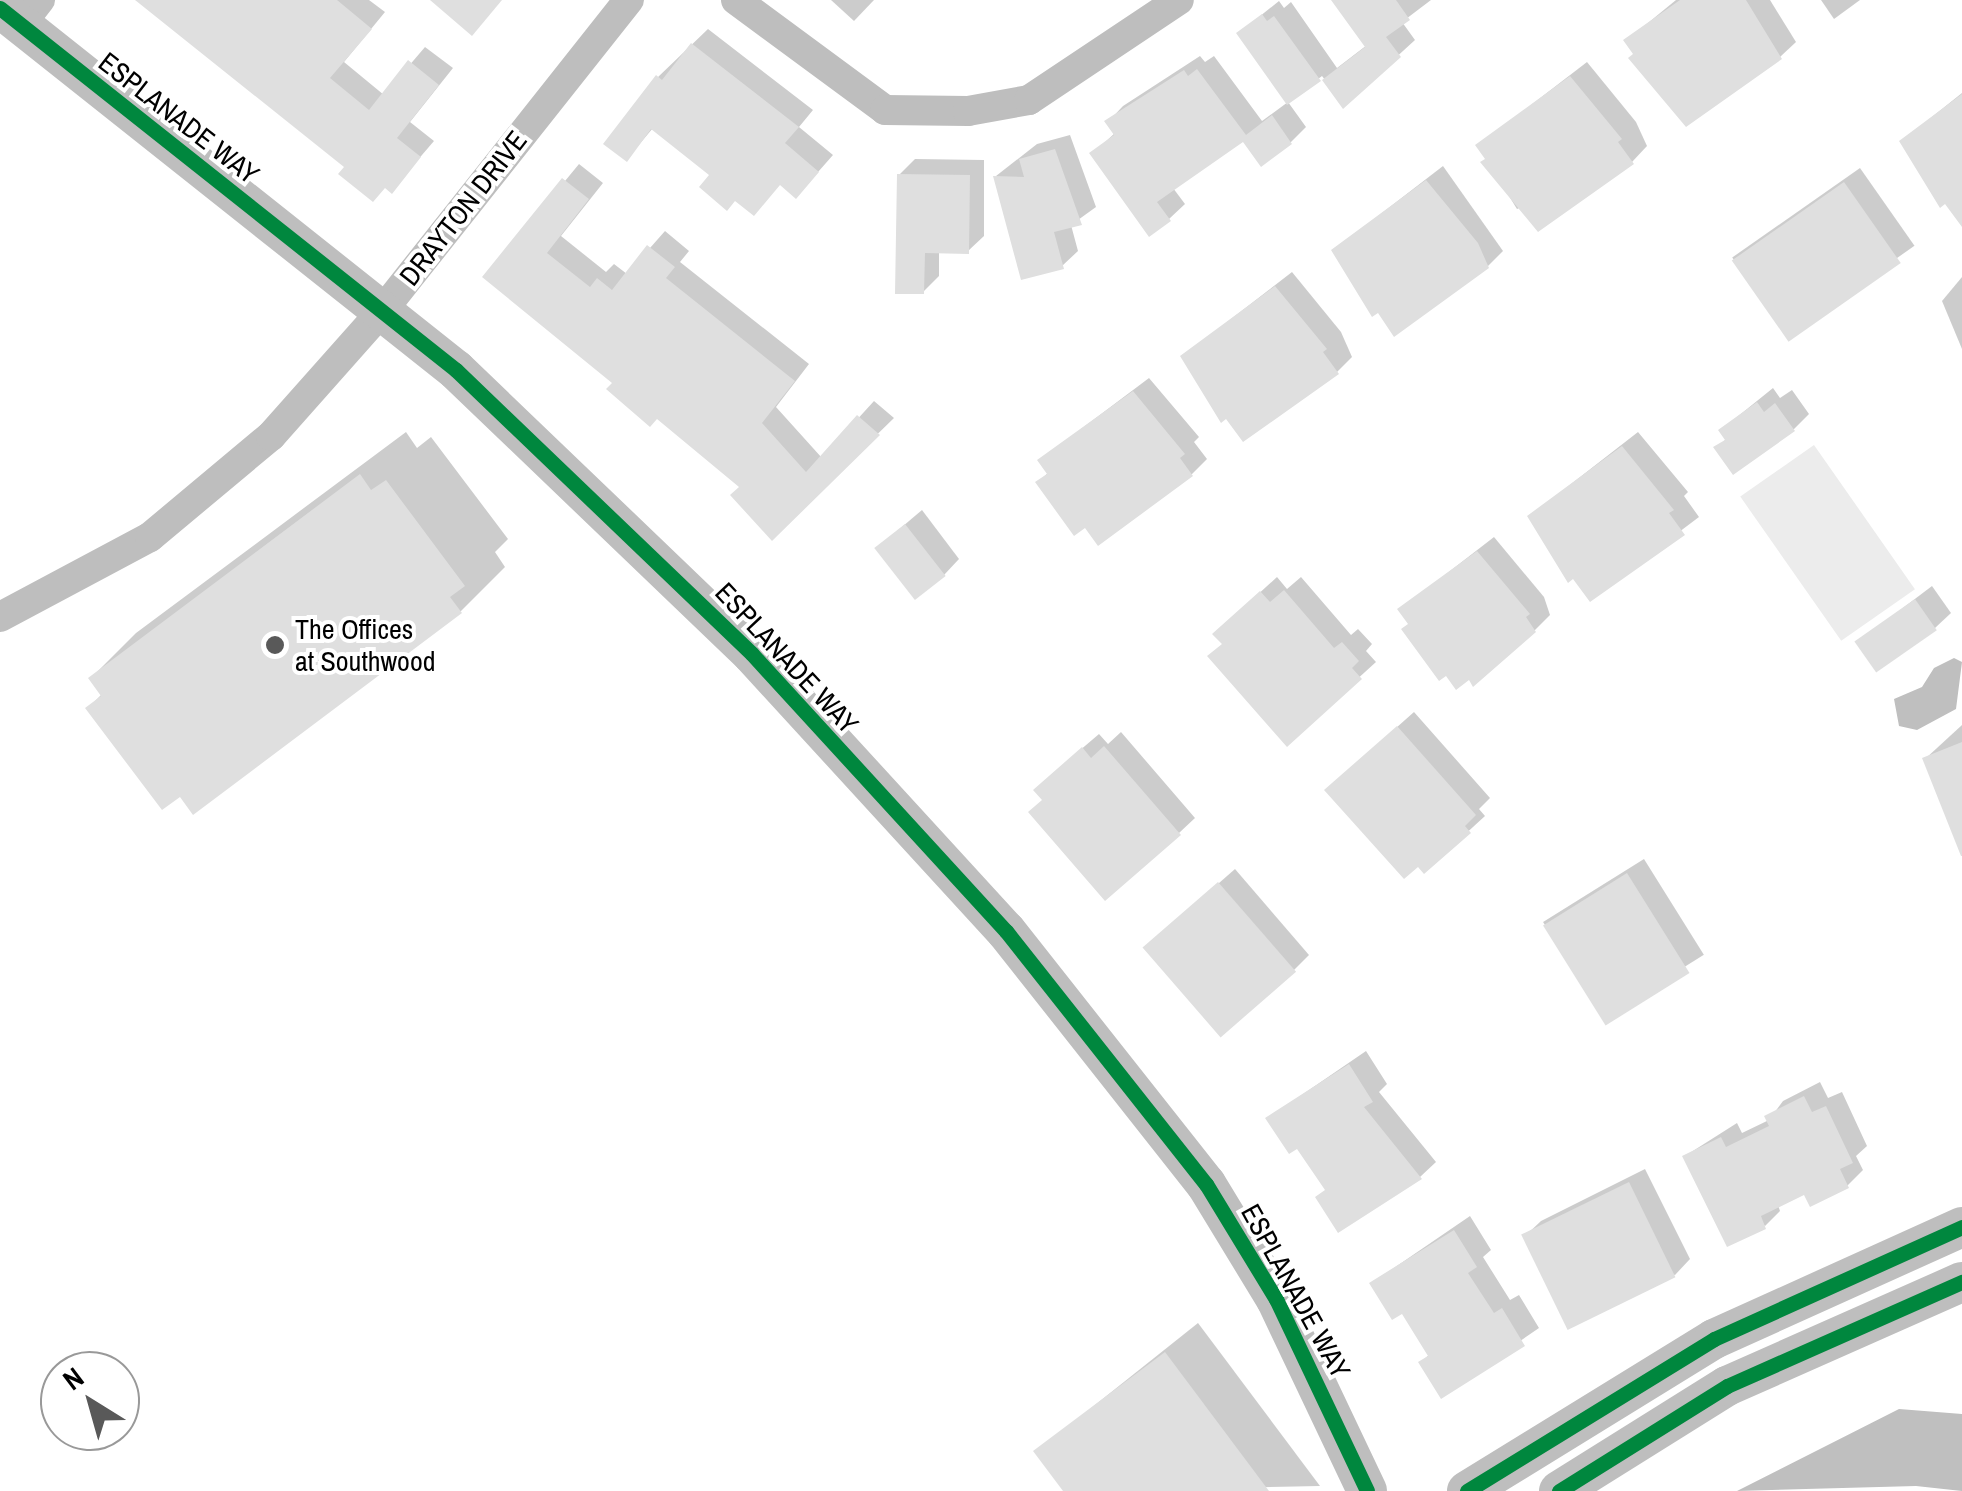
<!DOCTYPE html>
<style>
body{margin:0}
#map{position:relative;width:1962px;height:1491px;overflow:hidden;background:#fff;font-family:"Archivo Narrow",sans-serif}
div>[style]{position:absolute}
.green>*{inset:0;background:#ececec;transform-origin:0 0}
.water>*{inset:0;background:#bfbfbf}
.shadow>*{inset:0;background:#0003;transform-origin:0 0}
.building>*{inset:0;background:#dfdfdf;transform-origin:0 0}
.minor>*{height:30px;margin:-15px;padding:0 15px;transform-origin:15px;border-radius:15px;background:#bebebe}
.tertiary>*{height:40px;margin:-20px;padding:0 20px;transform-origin:20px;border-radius:20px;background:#bebebe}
.cycleway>*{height:15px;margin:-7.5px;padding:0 7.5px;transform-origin:7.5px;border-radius:7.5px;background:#00873e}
.dots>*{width:28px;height:28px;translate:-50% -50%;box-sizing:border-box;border:5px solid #fff;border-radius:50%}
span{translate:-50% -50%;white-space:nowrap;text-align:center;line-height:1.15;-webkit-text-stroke:8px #fff;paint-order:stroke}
.street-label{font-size:28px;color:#000}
.poi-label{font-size:28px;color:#000}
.left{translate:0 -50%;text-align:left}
.north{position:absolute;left:40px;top:1351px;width:100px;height:100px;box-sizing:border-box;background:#fff;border:2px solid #999;border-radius:50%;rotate:323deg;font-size:28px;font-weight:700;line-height:40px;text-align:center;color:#000}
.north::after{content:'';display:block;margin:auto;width:35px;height:45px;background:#595959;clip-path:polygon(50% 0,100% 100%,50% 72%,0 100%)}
</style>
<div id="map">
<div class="green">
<i style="left:1814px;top:445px;width:176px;height:90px;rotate:55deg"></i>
</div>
<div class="water">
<i style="clip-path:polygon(1954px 658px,1962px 662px,1956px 709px,1917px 730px,1899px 726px,1894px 699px,1922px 687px,1934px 668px)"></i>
<i style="clip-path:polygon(1899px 1409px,1962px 1414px,1962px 1491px,1916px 1486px,1737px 1491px)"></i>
</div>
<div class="shadow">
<i style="clip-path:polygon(140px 0,369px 0,385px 12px,344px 62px,384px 95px,425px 47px,453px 68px,410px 122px,434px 141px,392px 190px,347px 167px)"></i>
<i style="clip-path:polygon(831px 0,874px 0,854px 21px)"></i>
<i style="clip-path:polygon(1334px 0,1431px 0,1402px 22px,1415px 40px,1344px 105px,1322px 76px,1288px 102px,1306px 127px,1290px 143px,1244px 139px,1173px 188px,1185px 204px,1169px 219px,1092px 154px,1115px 133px,1108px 122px,1123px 106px,1200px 56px,1205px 62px,1214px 56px,1262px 121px,1288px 102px,1239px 33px,1279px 1px,1284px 8px,1291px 2px,1337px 68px,1367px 45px)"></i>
<i style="clip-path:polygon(1676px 0,1770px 0,1796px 42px,1780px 57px,1636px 54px,1626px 41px)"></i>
<i style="clip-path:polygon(1821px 0,1860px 0,1834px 19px)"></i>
<i style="clip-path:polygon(708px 29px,813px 110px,799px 127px,833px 155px,811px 180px,713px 175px,653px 128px,627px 159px,658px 77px)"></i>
<i style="clip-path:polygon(1587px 62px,1636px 122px,1647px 146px,1632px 162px,1517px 209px,1478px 146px)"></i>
<i style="clip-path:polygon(1962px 93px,1962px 223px,1902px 141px)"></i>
<i style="clip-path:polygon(1070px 135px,1096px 207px,1071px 225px,1078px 251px,1062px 266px,996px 176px,1037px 144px)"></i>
<i style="clip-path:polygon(915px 159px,984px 160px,984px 236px,968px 251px,939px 251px,939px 276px,923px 292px,899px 175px)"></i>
<i style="clip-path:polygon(579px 164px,603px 183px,561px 236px,606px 272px,614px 264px,627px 274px,665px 231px,689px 251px,680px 262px,809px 364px,776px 407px,822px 458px,874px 401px,894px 418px,772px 537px,742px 487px,486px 277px)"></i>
<i style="clip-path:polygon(1443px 166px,1503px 251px,1488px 266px,1334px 250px)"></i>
<i style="left:1860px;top:168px;width:95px;height:156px;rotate:55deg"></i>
<i style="clip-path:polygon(1292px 272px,1341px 332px,1352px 357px,1337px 372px,1183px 356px)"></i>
<i style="clip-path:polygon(1962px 277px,1962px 349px,1942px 301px)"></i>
<i style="clip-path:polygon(1149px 378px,1199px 437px,1194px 442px,1207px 459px,1192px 474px,1085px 524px,1038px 482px,1049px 472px,1040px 460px)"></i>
<i style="clip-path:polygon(1773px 388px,1780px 398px,1792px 390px,1809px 414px,1794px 429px,1717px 448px,1727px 438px,1721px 430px)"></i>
<i style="clip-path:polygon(406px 432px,417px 448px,431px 437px,508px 539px,495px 552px,505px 567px,461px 611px,180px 793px,88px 708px,102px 694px,91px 678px,136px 633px)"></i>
<i style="clip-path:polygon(1638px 432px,1688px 492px,1684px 496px,1699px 517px,1590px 599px,1530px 516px)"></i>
<i style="clip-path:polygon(922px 510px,959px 559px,944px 575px,877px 548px)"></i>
<i style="clip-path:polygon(1494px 537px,1544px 597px,1550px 615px,1535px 630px,1411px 623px,1401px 609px)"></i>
<i style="clip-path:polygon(1277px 577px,1287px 589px,1301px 577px,1351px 635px,1358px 629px,1372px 644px,1366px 651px,1376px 662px,1287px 743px,1224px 643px,1231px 619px)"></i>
<i style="clip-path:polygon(1932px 586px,1951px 613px,1935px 628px,1858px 642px)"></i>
<i style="clip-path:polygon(1414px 712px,1490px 798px,1479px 809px,1485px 816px,1425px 871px,1343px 775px)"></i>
<i style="clip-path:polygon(1962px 725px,1962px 805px,1925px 759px)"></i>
<i style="clip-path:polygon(1121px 732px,1195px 818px,1179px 833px,1044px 799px,1051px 775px,1099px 734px,1108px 744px)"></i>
<i style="left:1644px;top:859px;width:113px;height:119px;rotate:58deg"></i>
<i style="clip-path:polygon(1235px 869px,1309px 955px,1294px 970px,1162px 933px)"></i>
<i style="clip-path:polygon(1366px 1051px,1387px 1084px,1379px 1092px,1436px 1162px,1420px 1177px,1327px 1189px,1298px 1145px,1268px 1118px)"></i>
<i style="clip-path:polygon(1820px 1082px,1828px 1098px,1842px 1092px,1867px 1146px,1856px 1156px,1863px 1170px,1847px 1186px,1805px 1191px,1778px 1205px,1780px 1211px,1765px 1226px,1685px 1156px,1737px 1123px,1742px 1133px,1769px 1120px,1783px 1101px)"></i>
<i style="clip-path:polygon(1645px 1169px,1690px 1259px,1675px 1275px,1525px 1236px,1541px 1221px)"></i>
<i style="clip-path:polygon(1470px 1216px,1491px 1250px,1483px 1257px,1510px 1300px,1519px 1295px,1539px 1328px,1441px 1395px,1421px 1362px,1430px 1354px,1403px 1310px,1372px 1283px)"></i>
<i style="clip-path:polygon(1198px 1323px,1320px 1486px,1066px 1491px,1036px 1452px)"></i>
</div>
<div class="building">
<i style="clip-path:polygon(135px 0,337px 0,372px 29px,330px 78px,369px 110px,408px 60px,439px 85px,397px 138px,421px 157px,392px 194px,385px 188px,373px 202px,338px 174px,344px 167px)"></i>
<i style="clip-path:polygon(430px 0,502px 0,472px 36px)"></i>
<i style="clip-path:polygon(1331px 0,1396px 0,1410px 20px,1386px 37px,1401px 57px,1343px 109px,1322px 80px,1365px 47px)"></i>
<i style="clip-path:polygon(1680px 0,1746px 0,1782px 59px,1686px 127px,1628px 58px,1633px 54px,1623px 40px)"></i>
<i style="clip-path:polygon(1262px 14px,1267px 21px,1274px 16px,1321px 81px,1287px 105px,1236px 33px)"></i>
<i style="clip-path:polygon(691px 43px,799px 127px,785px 143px,819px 172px,796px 199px,780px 185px,754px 216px,735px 201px,727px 211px,699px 187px,709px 175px,651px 129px,627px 162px,603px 144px,656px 75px,662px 80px)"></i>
<i style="clip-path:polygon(1197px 69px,1246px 135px,1272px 115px,1292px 144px,1261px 167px,1243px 142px,1157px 202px,1171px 221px,1149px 237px,1089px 153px,1114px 135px,1104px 121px,1184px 70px,1188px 76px)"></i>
<i style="clip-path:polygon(1570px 76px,1622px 139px,1618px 142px,1634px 164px,1538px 232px,1480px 162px,1485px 159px,1475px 145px)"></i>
<i style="clip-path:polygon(1962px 94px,1962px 227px,1945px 204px,1940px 208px,1899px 141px)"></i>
<i style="clip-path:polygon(1055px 149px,1082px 225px,1054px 232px,1064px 269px,1021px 280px,993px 176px,1024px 177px,1019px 159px)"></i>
<i style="clip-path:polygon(897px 174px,970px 175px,969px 254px,925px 253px,924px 294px,895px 294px)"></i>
<i style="clip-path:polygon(562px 178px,589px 199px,547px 253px,590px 287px,597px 278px,612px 290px,647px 245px,675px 267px,666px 278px,795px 381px,762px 423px,806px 472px,857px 415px,880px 435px,772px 541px,730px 495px,739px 487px,657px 419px,650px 427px,606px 389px,612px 383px,482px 277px)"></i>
<i style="clip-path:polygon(1426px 180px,1478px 243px,1489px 268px,1394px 337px,1378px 313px,1372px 317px,1331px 250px)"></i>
<i style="left:1844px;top:182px;width:99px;height:137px;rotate:55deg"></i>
<i style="clip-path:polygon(1275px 286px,1327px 349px,1323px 352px,1339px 374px,1243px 442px,1226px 419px,1221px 423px,1180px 356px)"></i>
<i style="clip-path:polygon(1133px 391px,1185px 454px,1180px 458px,1193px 476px,1098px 546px,1085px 528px,1074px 536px,1035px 482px,1047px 474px,1037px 460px)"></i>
<i style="clip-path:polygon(1757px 402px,1764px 412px,1775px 403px,1795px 431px,1733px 475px,1713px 447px,1725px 440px,1718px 430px)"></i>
<i style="clip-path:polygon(1622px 446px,1674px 510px,1669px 513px,1685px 535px,1590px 602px,1573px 579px,1568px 583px,1527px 516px)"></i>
<i style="clip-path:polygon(360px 474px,371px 490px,386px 480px,465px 586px,450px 597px,462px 613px,193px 815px,180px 797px,162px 810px,85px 708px,101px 696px,88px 678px)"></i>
<i style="left:905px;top:524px;width:66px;height:39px;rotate:52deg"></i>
<i style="clip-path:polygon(1477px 551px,1530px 614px,1526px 617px,1536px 632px,1473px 687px,1469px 680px,1456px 690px,1446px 676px,1439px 681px,1401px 629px,1408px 624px,1397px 609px)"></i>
<i style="clip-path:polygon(1284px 590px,1334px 648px,1342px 642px,1359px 661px,1352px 668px,1362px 679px,1287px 747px,1207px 656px,1222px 644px,1212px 634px,1260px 591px,1270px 602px)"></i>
<i style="left:1915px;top:599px;width:38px;height:74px;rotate:55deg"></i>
<i style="clip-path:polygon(1397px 726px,1476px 815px,1465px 826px,1471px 833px,1424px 874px,1418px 867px,1404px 879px,1324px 790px)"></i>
<i style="clip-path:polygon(1962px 742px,1962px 856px,1961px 856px,1922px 758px)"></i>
<i style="clip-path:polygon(1104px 746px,1181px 835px,1105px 901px,1028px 812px,1042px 800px,1033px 790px,1082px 747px,1091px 758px)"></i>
<i style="left:1627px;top:873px;width:118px;height:99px;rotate:58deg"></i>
<i style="left:1218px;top:882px;width:119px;height:100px;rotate:49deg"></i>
<i style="clip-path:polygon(1349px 1064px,1373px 1102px,1364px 1107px,1422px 1179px,1338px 1233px,1315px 1197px,1325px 1190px,1297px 1149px,1289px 1154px,1265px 1118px)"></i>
<i style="clip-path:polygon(1804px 1096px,1812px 1112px,1826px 1106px,1853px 1163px,1840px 1169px,1849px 1188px,1810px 1207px,1804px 1195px,1761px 1216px,1766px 1229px,1727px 1247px,1682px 1156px,1721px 1137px,1726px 1147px,1769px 1126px,1764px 1116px)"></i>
<i style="left:1629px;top:1182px;width:106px;height:120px;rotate:64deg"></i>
<i style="clip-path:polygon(1454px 1230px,1477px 1267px,1468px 1273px,1494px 1313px,1502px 1308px,1525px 1346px,1441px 1399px,1418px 1362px,1428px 1356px,1402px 1314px,1392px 1320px,1369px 1283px)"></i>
<i style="clip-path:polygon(1165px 1352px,1269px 1491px,1063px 1491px,1033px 1451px)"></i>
</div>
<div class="minor">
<i style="left:736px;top:0;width:185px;rotate:36.4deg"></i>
<i style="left:885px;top:110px;width:83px;rotate:0.7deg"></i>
<i style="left:968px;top:111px;width:62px;rotate:-10.2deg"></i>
<i style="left:1029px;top:100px;width:180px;rotate:-33.7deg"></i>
<i style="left:21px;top:24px;width:31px;rotate:-52deg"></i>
<i style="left:0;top:617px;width:170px;rotate:-28.1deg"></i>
<i style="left:150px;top:537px;width:158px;rotate:-39.9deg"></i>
<i style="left:271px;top:436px;width:169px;rotate:-48.4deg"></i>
<i style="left:383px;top:310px;width:396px;rotate:-51.6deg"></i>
</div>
<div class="tertiary">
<i style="left:0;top:8px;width:582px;rotate:38.44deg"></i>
<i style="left:456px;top:370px;width:410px;rotate:43.8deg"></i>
<i style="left:752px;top:654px;width:376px;rotate:47.5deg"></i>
<i style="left:1006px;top:931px;width:323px;rotate:51.7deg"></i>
<i style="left:1206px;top:1184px;width:135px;rotate:58.7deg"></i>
<i style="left:1276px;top:1299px;width:212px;rotate:64.6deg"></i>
<i style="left:1467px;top:1491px;width:290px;rotate:-31.6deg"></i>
<i style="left:1714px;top:1339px;width:272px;rotate:-24.3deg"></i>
<i style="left:1559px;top:1491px;width:198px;rotate:-32deg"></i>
<i style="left:1727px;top:1386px;width:257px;rotate:-23.9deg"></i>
</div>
<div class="cycleway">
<i style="left:0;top:8px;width:582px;rotate:38.44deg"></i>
<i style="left:456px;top:370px;width:410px;rotate:43.8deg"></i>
<i style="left:752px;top:654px;width:376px;rotate:47.5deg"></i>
<i style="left:1006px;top:931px;width:323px;rotate:51.7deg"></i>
<i style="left:1206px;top:1184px;width:135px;rotate:58.7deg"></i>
<i style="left:1276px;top:1299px;width:212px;rotate:64.6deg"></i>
<i style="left:1467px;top:1491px;width:290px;rotate:-31.6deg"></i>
<i style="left:1714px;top:1339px;width:272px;rotate:-24.3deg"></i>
<i style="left:1559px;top:1491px;width:198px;rotate:-32deg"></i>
<i style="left:1727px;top:1386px;width:257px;rotate:-23.9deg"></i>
</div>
<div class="dots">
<i style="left:275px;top:645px;background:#595959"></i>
</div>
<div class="street-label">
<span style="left:179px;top:118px;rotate:38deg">ESPLANADE WAY</span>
<span style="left:463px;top:208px;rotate:-52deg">DRAYTON DRIVE</span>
<span style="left:787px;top:658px;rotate:47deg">ESPLANADE WAY</span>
<span style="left:1296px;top:1291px;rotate:61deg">ESPLANADE WAY</span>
</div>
<div class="poi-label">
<span class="left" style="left:295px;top:645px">The Offices<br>at Southwood</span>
</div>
<div class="north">N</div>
</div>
